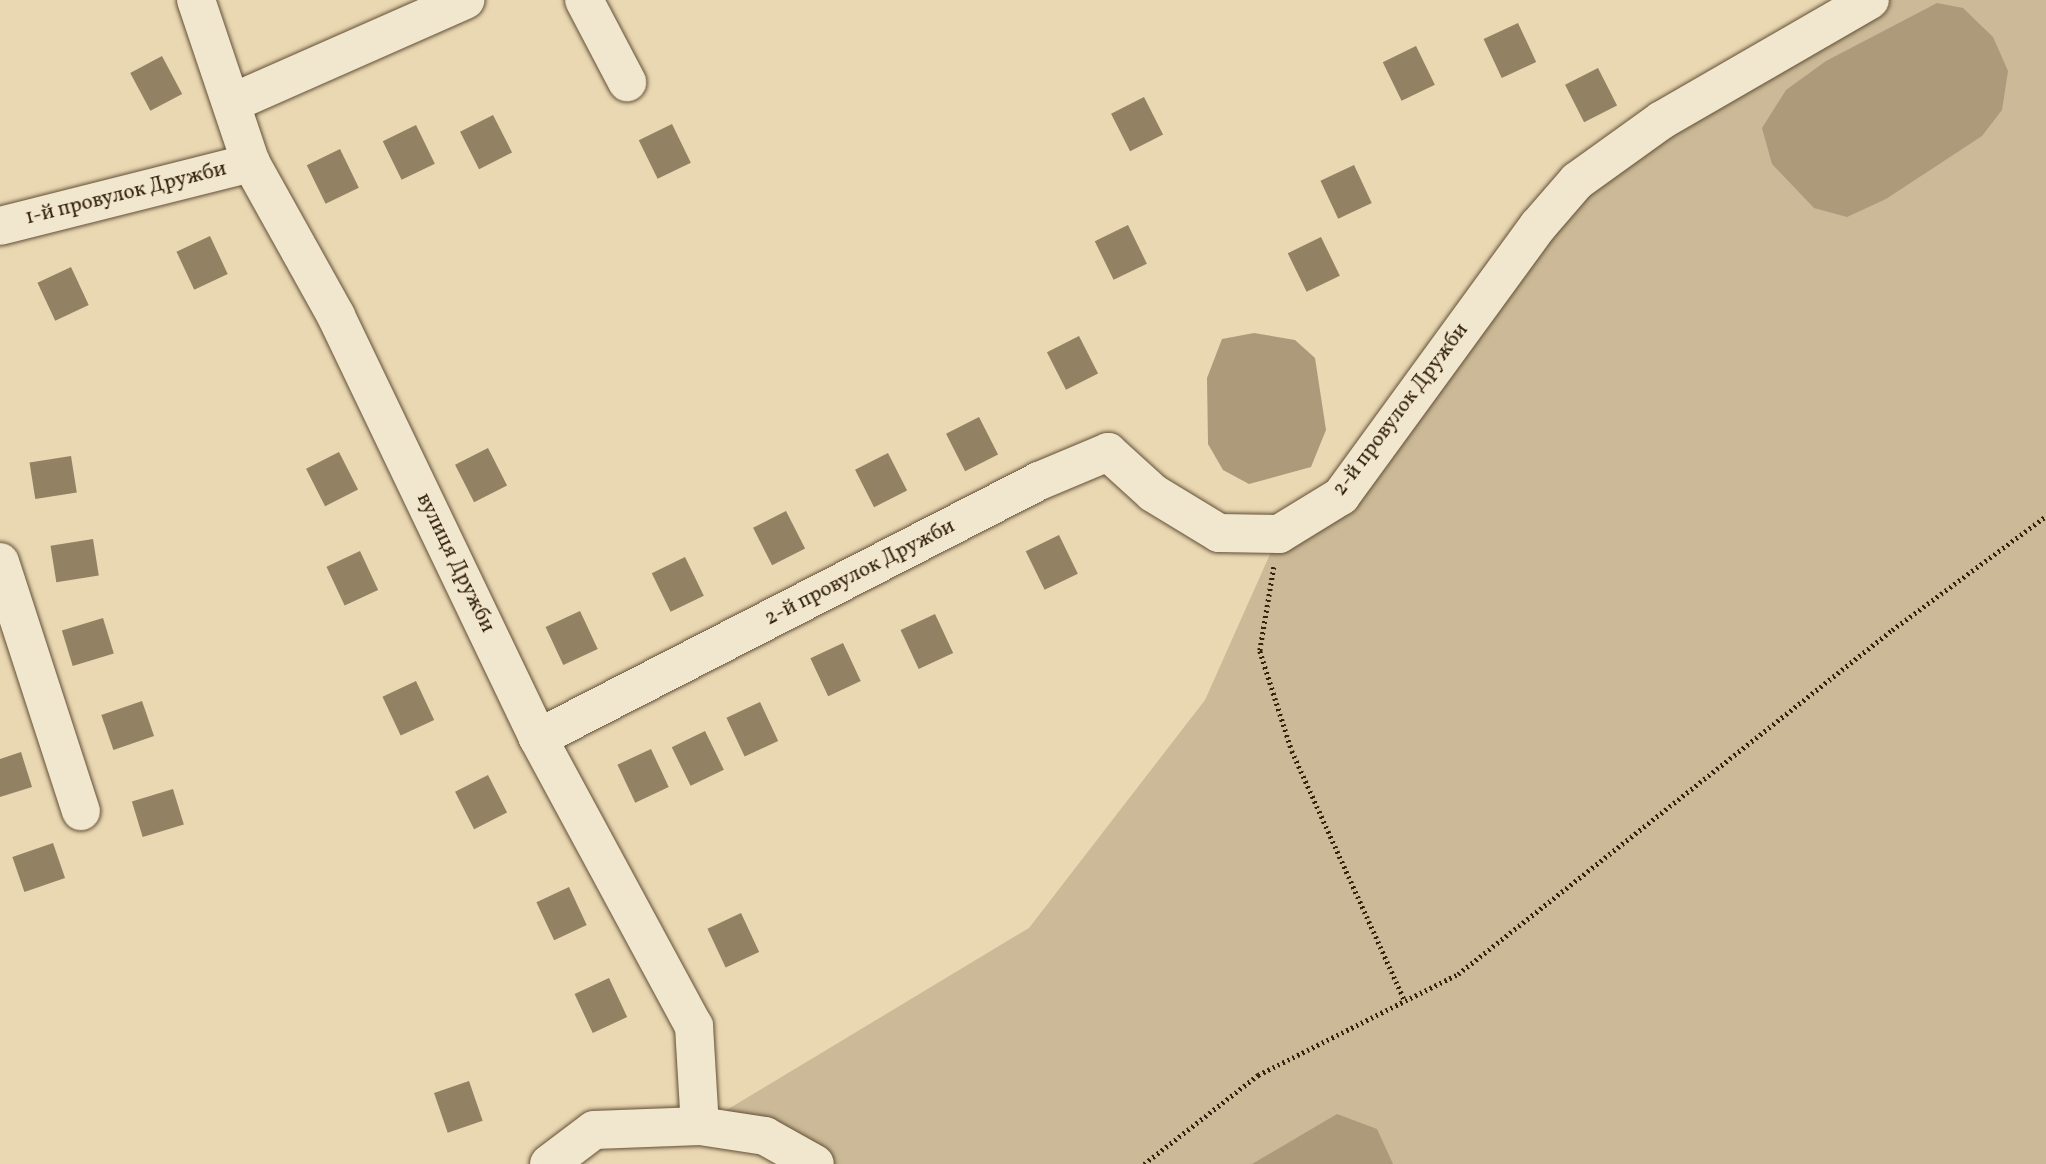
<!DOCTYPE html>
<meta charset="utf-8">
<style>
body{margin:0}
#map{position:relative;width:2046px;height:1164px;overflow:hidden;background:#ead8b3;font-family:Vollkorn,serif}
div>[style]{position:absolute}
.green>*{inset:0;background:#cbb997}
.water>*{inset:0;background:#ac9a7b}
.building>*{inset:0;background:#938163;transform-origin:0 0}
.path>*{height:4.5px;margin-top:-2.25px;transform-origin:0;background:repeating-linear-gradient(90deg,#35220d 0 2px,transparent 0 5.5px)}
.roads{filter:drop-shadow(0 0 2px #625036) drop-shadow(0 0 2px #625036)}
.minor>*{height:38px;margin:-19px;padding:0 19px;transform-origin:19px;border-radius:19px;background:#f1e6ce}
span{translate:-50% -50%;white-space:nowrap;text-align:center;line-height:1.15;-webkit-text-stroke:7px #f1e6ce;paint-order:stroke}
.street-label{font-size:21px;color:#35220d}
</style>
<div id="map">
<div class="green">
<i style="clip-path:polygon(1870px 0,2046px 0,2046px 1164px,815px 1164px,700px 1126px,1029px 928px,1205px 700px,1279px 534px,1341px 496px,1538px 226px)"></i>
</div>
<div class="water">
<i style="clip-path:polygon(1937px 3px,1963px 8px,1993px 37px,2008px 71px,2002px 110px,1982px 136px,1886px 199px,1847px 217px,1814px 208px,1772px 164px,1762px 128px,1786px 90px,1826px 61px)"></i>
<i style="clip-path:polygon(1254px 333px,1295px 340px,1315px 358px,1326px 430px,1311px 467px,1249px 484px,1223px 470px,1208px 444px,1207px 378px,1222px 339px)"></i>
<i style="clip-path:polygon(1337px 1114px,1377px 1129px,1393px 1164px,1252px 1164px)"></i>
</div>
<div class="building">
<i style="left:1518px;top:23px;width:43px;height:38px;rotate:65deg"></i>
<i style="left:1416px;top:46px;width:43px;height:37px;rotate:64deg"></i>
<i style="left:162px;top:56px;width:43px;height:36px;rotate:62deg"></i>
<i style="left:1598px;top:68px;width:42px;height:37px;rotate:63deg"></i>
<i style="left:1144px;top:97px;width:42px;height:37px;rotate:63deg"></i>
<i style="left:493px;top:115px;width:42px;height:37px;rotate:63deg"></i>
<i style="left:672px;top:124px;width:43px;height:37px;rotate:64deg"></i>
<i style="left:416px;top:125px;width:43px;height:37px;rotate:64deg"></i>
<i style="left:340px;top:149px;width:43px;height:37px;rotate:64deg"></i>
<i style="left:1354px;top:165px;width:42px;height:37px;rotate:65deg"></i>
<i style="left:1128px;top:225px;width:43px;height:37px;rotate:64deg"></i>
<i style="left:210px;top:236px;width:42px;height:37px;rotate:65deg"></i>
<i style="left:1321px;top:237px;width:43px;height:37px;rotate:64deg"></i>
<i style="left:71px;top:267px;width:42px;height:37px;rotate:65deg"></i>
<i style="left:1079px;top:336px;width:42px;height:36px;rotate:63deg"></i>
<i style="left:979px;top:417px;width:42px;height:37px;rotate:63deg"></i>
<i style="left:488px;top:448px;width:42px;height:37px;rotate:63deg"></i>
<i style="left:339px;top:452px;width:42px;height:37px;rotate:63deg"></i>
<i style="left:888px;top:453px;width:42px;height:37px;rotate:63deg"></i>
<i style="left:71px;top:456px;width:37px;height:42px;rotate:81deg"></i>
<i style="left:786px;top:511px;width:42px;height:37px;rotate:63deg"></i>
<i style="left:1059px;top:535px;width:43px;height:37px;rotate:64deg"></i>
<i style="left:93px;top:539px;width:37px;height:43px;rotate:81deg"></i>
<i style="left:360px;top:551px;width:43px;height:37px;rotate:65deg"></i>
<i style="left:685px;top:557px;width:43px;height:37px;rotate:64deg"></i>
<i style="left:580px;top:611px;width:42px;height:38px;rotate:65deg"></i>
<i style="left:935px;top:614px;width:43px;height:38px;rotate:65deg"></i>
<i style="left:103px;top:618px;width:37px;height:43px;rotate:73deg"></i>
<i style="left:843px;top:643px;width:42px;height:36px;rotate:65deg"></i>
<i style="left:416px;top:681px;width:43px;height:37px;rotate:65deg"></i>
<i style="left:142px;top:701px;width:37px;height:43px;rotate:71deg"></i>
<i style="left:760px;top:702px;width:43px;height:37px;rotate:65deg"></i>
<i style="left:705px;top:731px;width:43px;height:37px;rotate:64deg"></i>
<i style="left:651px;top:749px;width:42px;height:37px;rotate:65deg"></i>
<i style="clip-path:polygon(21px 752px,32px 787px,0 797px,0 759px)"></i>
<i style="left:488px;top:775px;width:42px;height:37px;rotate:63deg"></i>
<i style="left:173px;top:789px;width:37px;height:43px;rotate:73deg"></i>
<i style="left:53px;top:843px;width:37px;height:43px;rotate:71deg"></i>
<i style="left:569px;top:887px;width:42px;height:36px;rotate:65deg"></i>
<i style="left:741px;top:913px;width:43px;height:37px;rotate:65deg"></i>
<i style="left:609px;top:978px;width:43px;height:38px;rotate:65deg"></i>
<i style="left:469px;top:1081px;width:42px;height:37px;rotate:71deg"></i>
</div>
<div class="path">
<i style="left:1274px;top:567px;width:85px;rotate:99.5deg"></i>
<i style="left:1260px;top:651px;width:105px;rotate:72.3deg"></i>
<i style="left:1292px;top:751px;width:274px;rotate:65.7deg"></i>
<i style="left:1144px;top:1164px;width:145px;rotate:-38deg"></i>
<i style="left:1258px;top:1075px;width:224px;rotate:-26.8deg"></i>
<i style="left:1458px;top:974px;width:554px;rotate:-38.4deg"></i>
<i style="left:1892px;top:630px;width:192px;rotate:-36.5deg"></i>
</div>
<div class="roads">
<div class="minor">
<i style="left:196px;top:0;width:172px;rotate:71.4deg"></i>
<i style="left:251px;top:163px;width:175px;rotate:60.9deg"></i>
<i style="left:336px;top:316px;width:468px;rotate:64.4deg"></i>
<i style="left:538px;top:738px;width:328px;rotate:61.6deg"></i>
<i style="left:694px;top:1026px;width:100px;rotate:86.6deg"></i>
<i style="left:584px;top:0;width:93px;rotate:62.3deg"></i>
<i style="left:234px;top:102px;width:253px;rotate:-23.8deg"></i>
<i style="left:0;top:226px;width:259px;rotate:-14.1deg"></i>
<i style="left:0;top:562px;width:262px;rotate:72deg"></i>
<i style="left:538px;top:738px;width:563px;rotate:-27.16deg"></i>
<i style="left:1039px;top:481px;width:75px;rotate:-22.8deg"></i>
<i style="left:1108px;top:452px;width:61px;rotate:42.3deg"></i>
<i style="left:1153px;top:493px;width:77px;rotate:31.2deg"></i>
<i style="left:1219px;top:533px;width:60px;rotate:1deg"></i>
<i style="left:1279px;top:534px;width:73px;rotate:-31.5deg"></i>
<i style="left:1341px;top:496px;width:334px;rotate:-53.9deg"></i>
<i style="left:1538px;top:226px;width:60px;rotate:-49.1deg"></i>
<i style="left:1577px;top:181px;width:105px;rotate:-35.7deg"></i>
<i style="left:1662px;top:120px;width:240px;rotate:-30deg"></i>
<i style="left:549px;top:1164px;width:56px;rotate:-37.1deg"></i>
<i style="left:594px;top:1130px;width:106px;rotate:-2.2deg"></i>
<i style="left:700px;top:1126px;width:66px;rotate:8.7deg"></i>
<i style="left:765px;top:1136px;width:57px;rotate:29.2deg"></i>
</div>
</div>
<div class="street-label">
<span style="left:126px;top:194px;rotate:-14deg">1-й провулок Дружби</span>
<span style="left:1401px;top:410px;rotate:-53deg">2-й провулок Дружби</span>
<span style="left:455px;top:563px;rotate:64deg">вулиця Дружби</span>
<span style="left:860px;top:573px;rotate:-27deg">2-й провулок Дружби</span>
</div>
</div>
